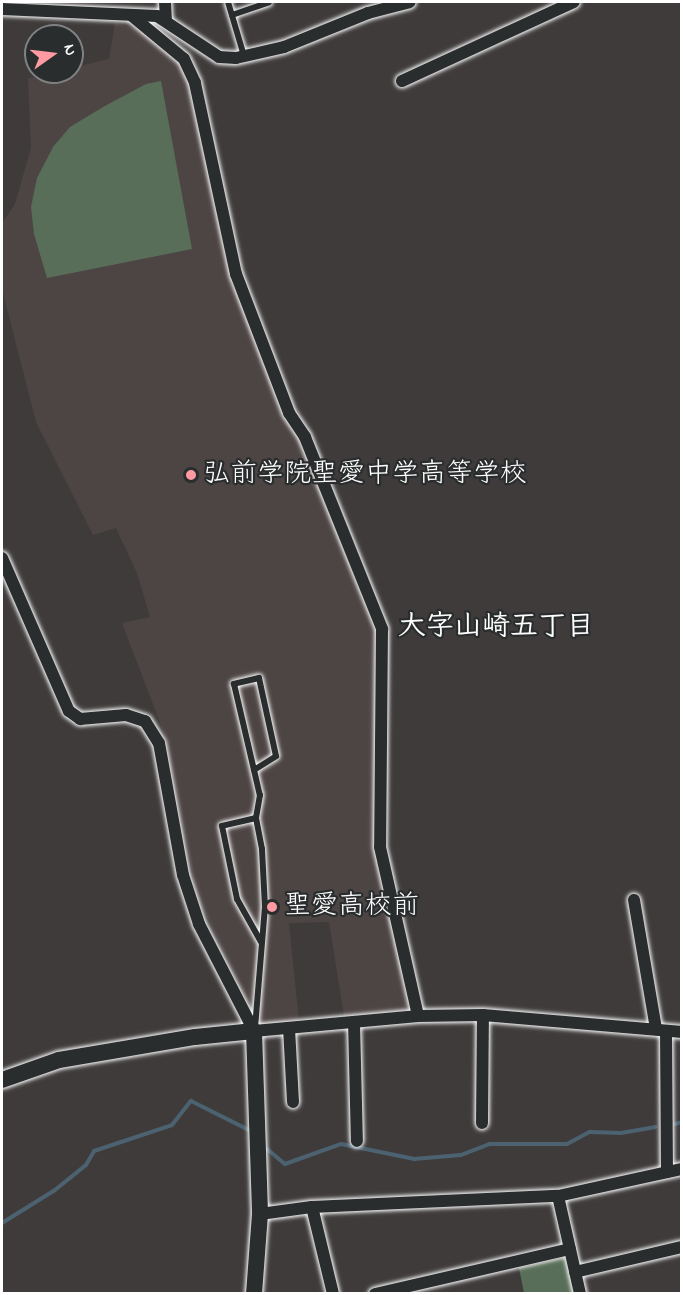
<!DOCTYPE html>
<meta charset="utf-8">
<style>
body{margin:0}
#map{position:relative;width:683px;height:1295px;overflow:hidden;background:#3f3b3b;font-family:"Indie Flower","Klee One",sans-serif}
div>[style]{position:absolute}
.built>*{inset:0;background:#4d4544}
.green>*{inset:0;background:#596e59}
.stream>*{height:4px;margin:-2px;padding:0 2px;transform-origin:2px;border-radius:2px;background:#4c6270}
.roads{filter:drop-shadow(0 0 2px #fff) drop-shadow(0 0 2px #fff)}
.service>*{height:6px;margin:-3px;padding:0 3px;transform-origin:3px;border-radius:3px;background:#2a2d2e}
.minor>*{height:12px;margin:-6px;padding:0 6px;transform-origin:6px;border-radius:6px;background:#2a2d2e}
.tertiary>*{height:16px;margin:-8px;padding:0 8px;transform-origin:8px;border-radius:8px;background:#2a2d2e}
.dots>*{width:16px;height:16px;translate:-50% -50%;box-sizing:border-box;border:3px solid #2a2d2e;border-radius:50%}
span{translate:-50% -50%;white-space:nowrap;text-align:center;line-height:1.15;-webkit-text-stroke:4.5px #2a2d2e;paint-order:stroke}
.poi-label{font-size:27px;color:#fff}
.left{translate:0 -50%;text-align:left}
.neighbourhood-label{font-size:28px;color:#fff;font-weight:700}
.frame{position:absolute;inset:0;border:3px solid #fff;pointer-events:none}
.north{position:absolute;left:24px;top:24px;width:60px;height:60px;box-sizing:border-box;background:#2a2d2e;border:2px solid #7f8182;border-radius:50%;rotate:76deg;font-size:16px;font-weight:700;line-height:24px;text-align:center;color:#fff}
.north::after{content:'';display:block;margin:auto;width:21px;height:27px;background:#ff9aa2;clip-path:polygon(50% 0,100% 100%,50% 72%,0 100%)}
</style>
<div id="map">
<div class="built">
<i style="clip-path:polygon(115px 23px,168px 38px,192px 65px,231px 248px,377px 624px,377px 868px,411px 1000px,404px 1011px,344px 1016px,329px 922px,289px 923px,299px 1021px,259px 1025px,197px 896px,166px 738px,122px 623px,150px 617px,137px 573px,116px 528px,93px 535px,36px 422px,2px 289px,2px 223px,15px 204px,31px 148px,28px 78px,72px 72px,72px 68px,109px 59px)"></i>
</div>
<div class="green">
<i style="clip-path:polygon(161px 81px,192px 249px,47px 278px,34px 234px,31px 207px,37px 178px,53px 147px,70px 127px,103px 107px,146px 84px)"></i>
<i style="clip-path:polygon(563px 1258px,567px 1261px,575px 1293px,524px 1293px,519px 1268px)"></i>
</div>
<div class="stream">
<i style="left:675px;top:1124px;width:7px;rotate:-16deg"></i>
<i style="left:267px;top:1149px;width:23px;rotate:40deg"></i>
<i style="left:285px;top:1164px;width:59px;rotate:-19.7deg"></i>
<i style="left:341px;top:1144px;width:75px;rotate:11.6deg"></i>
<i style="left:414px;top:1159px;width:47px;rotate:-4.9deg"></i>
<i style="left:461px;top:1155px;width:31px;rotate:-21deg"></i>
<i style="left:490px;top:1144px;width:77px"></i>
<i style="left:567px;top:1144px;width:26px;rotate:-28deg"></i>
<i style="left:590px;top:1132px;width:31px;rotate:2deg"></i>
<i style="left:621px;top:1133px;width:35px;rotate:-10deg"></i>
<i style="left:2px;top:1223px;width:62px;rotate:-31.9deg"></i>
<i style="left:55px;top:1190px;width:40px;rotate:-39deg"></i>
<i style="left:86px;top:1165px;width:16px;rotate:-60deg"></i>
<i style="left:94px;top:1151px;width:82px;rotate:-18.4deg"></i>
<i style="left:172px;top:1125px;width:31px;rotate:-52deg"></i>
<i style="left:191px;top:1101px;width:65px;rotate:26.6deg"></i>
</div>
<div class="roads">
<div class="service">
<i style="left:228px;top:2px;width:56px;rotate:73.5deg"></i>
<i style="left:232px;top:15px;width:39px;rotate:-19deg"></i>
<i style="left:254px;top:770px;width:26px;rotate:-32deg"></i>
<i style="left:276px;top:756px;width:80px;rotate:-102.3deg"></i>
<i style="left:259px;top:678px;width:26px;rotate:167deg"></i>
<i style="left:234px;top:684px;width:88px;rotate:76.9deg"></i>
<i style="left:254px;top:770px;width:26px;rotate:77deg"></i>
<i style="left:260px;top:795px;width:23px;rotate:100deg"></i>
<i style="left:255px;top:1028px;width:121px;rotate:-85.3deg"></i>
<i style="left:265px;top:907px;width:58px;rotate:-93deg"></i>
<i style="left:262px;top:849px;width:32px;rotate:-101deg"></i>
<i style="left:256px;top:818px;width:35px;rotate:167deg"></i>
<i style="left:222px;top:826px;width:75px;rotate:78.4deg"></i>
<i style="left:237px;top:899px;width:49px;rotate:60.8deg"></i>
</div>
<div class="minor">
<i style="left:165px;top:2px;width:17px;rotate:87deg"></i>
<i style="left:2px;top:9px;width:155px;rotate:2.6deg"></i>
<i style="left:157px;top:16px;width:74px;rotate:33.5deg"></i>
<i style="left:219px;top:57px;width:17px;rotate:3deg"></i>
<i style="left:236px;top:58px;width:49px;rotate:-12.9deg"></i>
<i style="left:284px;top:47px;width:91px;rotate:-22deg"></i>
<i style="left:368px;top:13px;width:43px;rotate:-14.7deg"></i>
<i style="left:132px;top:16px;width:67px;rotate:39.6deg"></i>
<i style="left:184px;top:59px;width:26px;rotate:65deg"></i>
<i style="left:195px;top:83px;width:195px;rotate:77.9deg"></i>
<i style="left:236px;top:274px;width:149px;rotate:69.1deg"></i>
<i style="left:289px;top:413px;width:29px;rotate:56deg"></i>
<i style="left:305px;top:437px;width:207px;rotate:68.1deg"></i>
<i style="left:382px;top:629px;width:218px;rotate:90.5deg"></i>
<i style="left:380px;top:847px;width:173px;rotate:77.3deg"></i>
<i style="left:402px;top:81px;width:189px;rotate:-24.7deg"></i>
<i style="left:2px;top:558px;width:167px;rotate:66.4deg"></i>
<i style="left:69px;top:711px;width:14px;rotate:36deg"></i>
<i style="left:80px;top:719px;width:46px;rotate:-5deg"></i>
<i style="left:126px;top:715px;width:20px;rotate:18deg"></i>
<i style="left:145px;top:721px;width:26px;rotate:58deg"></i>
<i style="left:159px;top:743px;width:134px;rotate:79.7deg"></i>
<i style="left:183px;top:875px;width:52px;rotate:71.9deg"></i>
<i style="left:199px;top:924px;width:120px;rotate:62.8deg"></i>
<i style="left:254px;top:1031px;width:165px;rotate:-5.2deg"></i>
<i style="left:418px;top:1016px;width:65px;rotate:-0.9deg"></i>
<i style="left:483px;top:1015px;width:200px;rotate:4.9deg"></i>
<i style="left:634px;top:900px;width:131px;rotate:80.3deg"></i>
<i style="left:354px;top:1022px;width:119px;rotate:88.6deg"></i>
<i style="left:289px;top:1028px;width:74px;rotate:86.9deg"></i>
<i style="left:666px;top:1031px;width:141px;rotate:89.6deg"></i>
<i style="left:482px;top:1123px;width:108px;rotate:-89.5deg"></i>
<i style="left:558px;top:1196px;width:100px;rotate:77.3deg"></i>
<i style="left:312px;top:1207px;width:89px;rotate:76.4deg"></i>
<i style="left:260px;top:1214px;width:52px;rotate:-7.7deg"></i>
<i style="left:312px;top:1207px;width:246px;rotate:-2.6deg"></i>
<i style="left:558px;top:1196px;width:127px;rotate:-12.3deg"></i>
<i style="left:575px;top:1272px;width:110px;rotate:-13.2deg"></i>
<i style="left:375px;top:1294px;width:200px;rotate:-13deg"></i>
</div>
<div class="tertiary">
<i style="left:2px;top:1080px;width:60px;rotate:-19.3deg"></i>
<i style="left:59px;top:1060px;width:138px;rotate:-9.6deg"></i>
<i style="left:195px;top:1037px;width:59px;rotate:-5.8deg"></i>
<i style="left:254px;top:1031px;width:183px;rotate:88.1deg"></i>
<i style="left:260px;top:1214px;width:80px;rotate:94.3deg"></i>
</div>
</div>
<div class="dots">
<i style="left:191px;top:475px;background:#ff9aa2"></i>
<i style="left:272px;top:907px;background:#ff9aa2"></i>
</div>
<div class="poi-label">
<span class="left" style="left:203px;top:475px">弘前学院聖愛中学高等学校</span>
<span class="left" style="left:284px;top:907px">聖愛高校前</span>
</div>
<div class="neighbourhood-label">
<span style="left:496px;top:628px">大字山崎五丁目</span>
</div>
<div class="frame"></div>
<div class="north">N</div>
</div>
